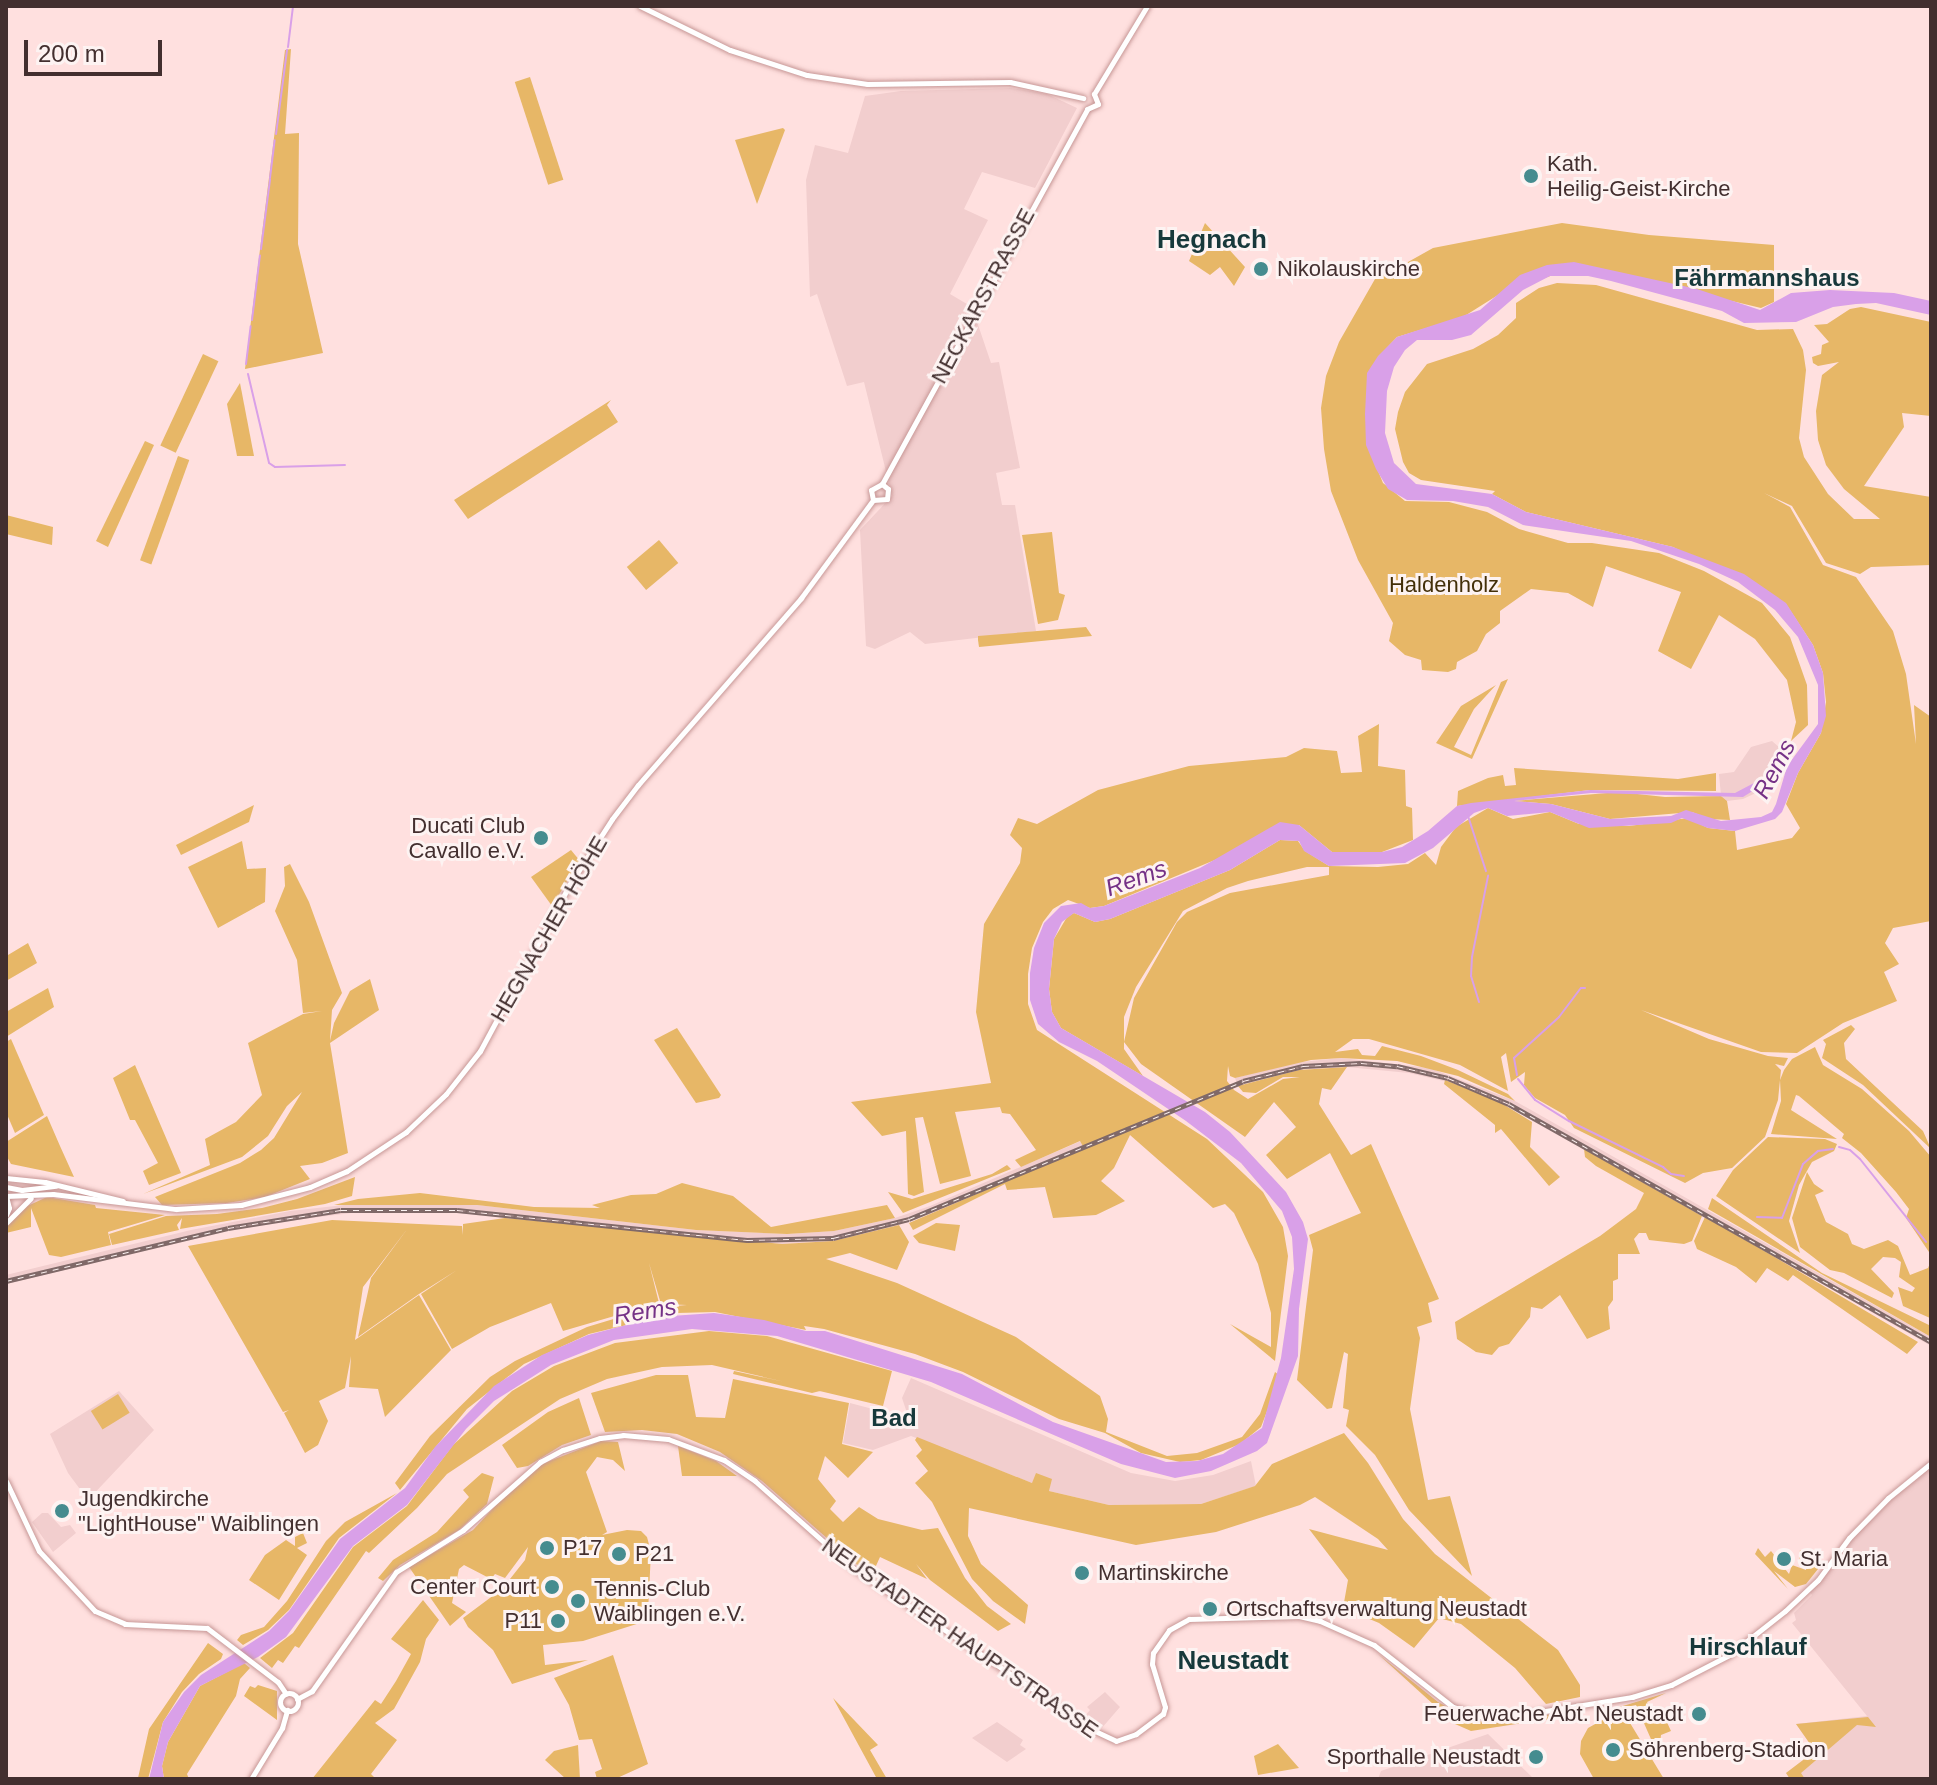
<!DOCTYPE html>
<meta charset="utf-8">
<style>
body{margin:0}
#map{position:relative;width:1937px;height:1785px;overflow:hidden;background:#ffe0df;font-family:Arial,sans-serif}
div>[style]{position:absolute}
.built>*{inset:0;background:#f2cece}
.green>*{inset:0;background:#e7b767;transform-origin:0 0}
.water>*{inset:0;background:#d9a0e8}
.stream>*{height:2px;margin:-1px;padding:0 1px;transform-origin:1px;border-radius:1px;background:#d9a0e8}
.roads{filter:drop-shadow(0 0 2px #c79796) drop-shadow(0 0 2px #c79796)}
.secondary>*{height:5px;margin:-2.5px;padding:0 2.5px;transform-origin:2.5px;border-radius:2.5px;background:#fff}
.secondary>.ring{margin:-2.5px;padding:0;box-sizing:content-box;background:none;border:5px solid #fff;border-radius:50%}
.rail>*{height:5px;margin-top:-2.5px;transform-origin:0;background:repeating-linear-gradient(90deg,#fdf3f2 0 6px,#806968 0 12px);box-sizing:border-box;border-block:2px solid #806968}
.dots>*{width:22px;height:22px;translate:-50% -50%;box-sizing:border-box;border:4px solid #fdf3f2;border-radius:50%}
span{translate:-50% -50%;white-space:nowrap;text-align:center;line-height:1.15;-webkit-text-stroke:6px #fdf3f2;paint-order:stroke}
.poi-label{font-size:22px;color:#432f2f}
.left{translate:0 -50%;text-align:left}
.right{translate:-100% -50%;text-align:right}
.street-label{font-size:22px;color:#432f2f}
.park-label{font-size:22px;color:#432f09}
.neighbourhood-label{font-size:24px;color:#17393b;font-weight:700}
.water-label{font-size:24px;color:#753186;font-style:italic}
.quarter-label{font-size:26px;color:#17393b;font-weight:700}
.frame{position:absolute;inset:0;border:8px solid #432f2f;pointer-events:none}
.scale{position:absolute;left:24px;top:40px;width:138px;height:36px;box-sizing:border-box;border:4px solid #432f2f;border-top:0;padding-left:10px;font-size:24px;line-height:28px;white-space:nowrap;color:#432f2f;-webkit-text-stroke:6px #fdf3f2;paint-order:stroke}
</style>
<div id="map">
<div class="built">
<i style="clip-path:polygon(1011px 88px,1047px 94px,1077px 108px,1035px 188px,982px 172px,964px 209px,988px 220px,950px 294px,972px 307px,991px 363px,999px 362px,1020px 468px,996px 473px,1002px 505px,1015px 505px,1036px 631px,925px 644px,910px 632px,875px 649px,866px 646px,860px 530px,892px 496px,864px 382px,847px 386px,817px 294px,810px 297px,806px 180px,815px 145px,848px 153px,865px 96px,901px 91px)"></i>
<i style="clip-path:polygon(1772px 741px,1788px 755px,1767px 773px,1760px 791px,1743px 799px,1727px 801px,1721px 796px,1719px 774px,1734px 772px,1751px 747px)"></i>
<i style="clip-path:polygon(1341px 1058px,1430px 1068px,1515px 1101px,1931px 1337px,1931px 1346px,1526px 1115px,1469px 1087px,1409px 1073px,1347px 1067px,1299px 1070px,1238px 1086px,1235px 1078px,1290px 1063px)"></i>
<i style="clip-path:polygon(1081px 1141px,1084px 1148px,932px 1213px,899px 1225px,833px 1241px,782px 1244px,461px 1213px,359px 1212px,241px 1227px,6px 1284px,6px 1275px,191px 1230px,290px 1211px,362px 1203px,477px 1205px,696px 1230px,787px 1234px,834px 1231px,895px 1218px,930px 1206px)"></i>
<i style="clip-path:polygon(911px 1378px,1131px 1473px,1175px 1481px,1213px 1475px,1251px 1461px,1256px 1486px,1201px 1504px,1109px 1505px,1049px 1491px,1051px 1479px,1032px 1483px,911px 1436px,873px 1450px,843px 1443px,850px 1403px,903px 1417px,906px 1410px,902px 1398px)"></i>
<i style="clip-path:polygon(119px 1391px,154px 1430px,88px 1500px,68px 1473px,50px 1434px)"></i>
<i style="clip-path:polygon(1931px 1463px,1931px 1779px,1790px 1779px,1786px 1773px,1815px 1751px,1796px 1724px,1867px 1716px,1792px 1623px,1796px 1620px,1794px 1613px,1812px 1595px,1808px 1590px,1858px 1528px)"></i>
<i style="clip-path:polygon(42px 1513px,48px 1513px,61px 1527px,70px 1525px,76px 1533px,53px 1552px,32px 1522px)"></i>
<i style="clip-path:polygon(1105px 1692px,1120px 1707px,1101px 1729px,1084px 1717px,1090px 1710px,1087px 1707px)"></i>
<i style="clip-path:polygon(997px 1722px,1023px 1740px,1020px 1745px,1026px 1749px,1007px 1762px,972px 1738px)"></i>
<i style="clip-path:polygon(1488px 1734px,1534px 1779px,1378px 1779px,1381px 1771px)"></i>
</div>
<div class="green">
<i style="clip-path:polygon(291px 49px,285px 134px,299px 133px,298px 244px,323px 353px,245px 369px,285px 50px)"></i>
<i style="left:530px;top:77px;width:108px;height:16px;rotate:72deg"></i>
<i style="clip-path:polygon(783px 128px,785px 130px,757px 204px,735px 140px)"></i>
<i style="clip-path:polygon(1205px 223px,1245px 267px,1234px 286px,1220px 267px,1210px 275px,1189px 261px)"></i>
<i style="clip-path:polygon(1562px 223px,1649px 235px,1774px 245px,1774px 302px,1761px 308px,1581px 265px,1498px 295px,1463px 317px,1397px 337px,1382px 353px,1369px 449px,1383px 483px,1405px 501px,1449px 502px,1487px 512px,1519px 529px,1568px 543px,1592px 543px,1659px 553px,1704px 571px,1762px 603px,1790px 637px,1807px 685px,1808px 725px,1791px 741px,1796px 722px,1787px 680px,1755px 639px,1719px 615px,1691px 669px,1658px 651px,1681px 592px,1606px 566px,1593px 607px,1568px 593px,1531px 589px,1500px 611px,1500px 623px,1486px 634px,1477px 651px,1457px 662px,1456px 669px,1448px 672px,1422px 670px,1421px 660px,1405px 655px,1389px 641px,1393px 623px,1358px 560px,1331px 491px,1324px 449px,1321px 408px,1326px 376px,1339px 342px,1375px 279px,1384px 273px,1398px 276px,1405px 271px,1408px 262px,1433px 248px)"></i>
<i style="clip-path:polygon(1557px 283px,1596px 285px,1757px 330px,1793px 329px,1803px 350px,1806px 370px,1799px 438px,1804px 457px,1828px 494px,1854px 519px,1880px 519px,1844px 489px,1826px 465px,1818px 440px,1816px 411px,1822px 375px,1839px 362px,1818px 366px,1813px 363px,1812px 357px,1821px 354px,1822px 345px,1829px 342px,1814px 325px,1827px 324px,1850px 309px,1861px 307px,1931px 322px,1931px 416px,1902px 413px,1904px 427px,1864px 486px,1931px 497px,1931px 565px,1871px 567px,1860px 574px,1826px 563px,1792px 506px,1764px 493px,1790px 507px,1823px 565px,1856px 577px,1893px 631px,1906px 674px,1916px 744px,1914px 705px,1931px 717px,1931px 921px,1893px 928px,1885px 943px,1899px 964px,1884px 972px,1897px 1001px,1843px 1023px,1797px 1053px,1761px 1052px,1641px 1010px,1709px 1039px,1768px 1056px,1788px 1058px,1784px 1066px,1775px 1064px,1781px 1070px,1778px 1100px,1765px 1137px,1732px 1168px,1703px 1173px,1685px 1183px,1574px 1128px,1565px 1115px,1535px 1098px,1524px 1085px,1525px 1072px,1511px 1082px,1506px 1053px,1501px 1057px,1508px 1091px,1460px 1065px,1369px 1039px,1353px 1039px,1335px 1052px,1358px 1049px,1362px 1055px,1375px 1056px,1382px 1046px,1421px 1056px,1458px 1070px,1508px 1094px,1515px 1101px,1458px 1076px,1397px 1061px,1341px 1058px,1311px 1060px,1235px 1078px,1230px 1076px,1228px 1066px,1227px 1081px,1234px 1090px,1248px 1099px,1283px 1079px,1300px 1077px,1283px 1077px,1256px 1093px,1243px 1092px,1238px 1086px,1299px 1070px,1347px 1067px,1331px 1090px,1322px 1088px,1319px 1104px,1351px 1155px,1371px 1144px,1439px 1299px,1428px 1303px,1432px 1322px,1417px 1327px,1420px 1338px,1410px 1409px,1428px 1500px,1450px 1496px,1472px 1576px,1409px 1510px,1375px 1455px,1346px 1426px,1349px 1410px,1343px 1408px,1348px 1354px,1344px 1352px,1332px 1408px,1327px 1409px,1297px 1380px,1313px 1250px,1309px 1235px,1361px 1213px,1330px 1153px,1287px 1179px,1266px 1155px,1296px 1127px,1274px 1102px,1245px 1137px,1141px 1064px,1124px 1042px,1134px 998px,1177px 922px,1187px 912px,1230px 893px,1329px 875px,1329px 867px,1307px 867px,1248px 881px,1227px 888px,1183px 911px,1136px 987px,1124px 1017px,1124px 1049px,1143px 1076px,1061px 1028px,1052px 1012px,1049px 989px,1054px 939px,1067px 917px,1074px 913px,1095px 922px,1110px 919px,1230px 870px,1280px 840px,1298px 841px,1305px 851px,1329px 866px,1378px 867px,1408px 864px,1425px 853px,1436px 865px,1441px 847px,1456px 827px,1488px 808px,1513px 819px,1550px 812px,1579px 824px,1629px 826px,1688px 818px,1708px 828px,1735px 831px,1737px 850px,1792px 838px,1800px 828px,1786px 804px,1798px 773px,1821px 733px,1826px 702px,1823px 673px,1813px 645px,1786px 604px,1673px 547px,1526px 512px,1492px 494px,1495px 491px,1421px 480px,1409px 473px,1403px 462px,1395px 429px,1398px 412px,1405px 392px,1427px 364px,1473px 349px,1498px 335px,1516px 318px,1516px 303px,1539px 288px)"></i>
<i style="left:203px;top:354px;width:17px;height:101px;rotate:25deg"></i>
<i style="clip-path:polygon(240px 383px,254px 456px,237px 456px,227px 404px)"></i>
<i style="clip-path:polygon(611px 400px,607px 405px,618px 422px,468px 519px,454px 500px)"></i>
<i style="clip-path:polygon(145px 441px,154px 445px,108px 547px,96px 541px)"></i>
<i style="left:178px;top:456px;width:12px;height:111px;rotate:20deg"></i>
<i style="clip-path:polygon(6px 515px,53px 527px,52px 545px,6px 534px)"></i>
<i style="clip-path:polygon(1052px 532px,1059px 593px,1065px 595px,1058px 620px,1038px 624px,1022px 535px)"></i>
<i style="left:659px;top:540px;width:30px;height:42px;rotate:50deg"></i>
<i style="clip-path:polygon(1086px 627px,1092px 636px,979px 647px,978px 640px,978px 636px)"></i>
<i style="clip-path:polygon(1508px 679px,1472px 759px,1436px 743px,1461px 706px,1496px 685px,1474px 709px,1454px 747px,1471px 755px,1501px 682px)"></i>
<i style="clip-path:polygon(1379px 724px,1378px 766px,1405px 770px,1406px 806px,1412px 808px,1413px 840px,1382px 852px,1332px 852px,1299px 825px,1104px 906px,1090px 908px,1068px 900px,1053px 909px,1043px 922px,1032px 948px,1028px 974px,1028px 1004px,1037px 1030px,1207px 1139px,1263px 1192px,1283px 1227px,1288px 1256px,1275px 1361px,1230px 1324px,1271px 1347px,1271px 1313px,1258px 1264px,1234px 1213px,1225px 1204px,1213px 1208px,1130px 1135px,1114px 1168px,1101px 1181px,1125px 1201px,1096px 1215px,1053px 1218px,1045px 1187px,1007px 1190px,1005px 1184px,913px 1230px,909px 1223px,1084px 1148px,1080px 1141px,1021px 1167px,1015px 1160px,1036px 1150px,1010px 1114px,1002px 1113px,1000px 1107px,955px 1112px,971px 1176px,940px 1184px,923px 1117px,915px 1118px,924px 1192px,914px 1196px,908px 1194px,906px 1131px,882px 1136px,851px 1102px,991px 1083px,976px 1012px,984px 924px,1020px 863px,1022px 848px,1010px 835px,1018px 818px,1037px 824px,1098px 790px,1189px 766px,1286px 757px,1304px 748px,1337px 751px,1341px 773px,1362px 772px,1358px 736px)"></i>
<i style="clip-path:polygon(1514px 768px,1678px 779px,1716px 773px,1716px 791px,1590px 790px,1457px 806px,1458px 791px,1488px 778px,1503px 775px,1505px 786px,1516px 785px)"></i>
<i style="clip-path:polygon(1619px 792px,1665px 797px,1721px 796px,1727px 801px,1730px 820px,1709px 819px,1692px 812px,1610px 819px,1551px 804px,1513px 801px)"></i>
<i style="clip-path:polygon(254px 805px,249px 822px,181px 855px,176px 845px)"></i>
<i style="clip-path:polygon(242px 841px,247px 869px,266px 868px,265px 902px,218px 928px,188px 867px)"></i>
<i style="clip-path:polygon(571px 850px,580px 861px,552px 906px,531px 877px)"></i>
<i style="clip-path:polygon(290px 864px,309px 902px,342px 993px,332px 1010px,330px 1041px,334px 1023px,350px 991px,370px 979px,379px 1010px,330px 1043px,348px 1153px,322px 1163px,300px 1166px,310px 1179px,265px 1197px,227px 1203px,162px 1205px,155px 1197px,240px 1163px,261px 1150px,274px 1138px,302px 1092px,287px 1106px,268px 1136px,242px 1157px,143px 1194px,210px 1165px,205px 1139px,236px 1122px,262px 1095px,248px 1043px,303px 1014px,322px 1011px,303px 1013px,297px 960px,275px 911px,285px 886px,284px 867px)"></i>
<i style="clip-path:polygon(28px 943px,37px 963px,6px 981px,6px 953px,8px 955px)"></i>
<i style="clip-path:polygon(48px 988px,54px 1007px,6px 1037px,6px 1012px)"></i>
<i style="clip-path:polygon(1851px 1025px,1855px 1029px,1844px 1043px,1846px 1059px,1923px 1131px,1931px 1149px,1863px 1085px,1822px 1058px,1826px 1044px,1823px 1040px)"></i>
<i style="clip-path:polygon(677px 1028px,721px 1095px,719px 1098px,696px 1103px,654px 1040px)"></i>
<i style="clip-path:polygon(11px 1039px,44px 1115px,15px 1133px,6px 1112px,6px 1042px)"></i>
<i style="clip-path:polygon(1815px 1047px,1823px 1065px,1862px 1089px,1909px 1131px,1931px 1157px,1931px 1316px,1930px 1318px,1903px 1306px,1898px 1287px,1912px 1292px,1915px 1288px,1899px 1277px,1901px 1262px,1895px 1258px,1883px 1257px,1871px 1269px,1894px 1293px,1892px 1298px,1844px 1273px,1830px 1270px,1800px 1247px,1792px 1218px,1807px 1172px,1814px 1184px,1824px 1191px,1815px 1195px,1826px 1222px,1848px 1234px,1852px 1244px,1864px 1249px,1888px 1240px,1898px 1246px,1910px 1275px,1928px 1268px,1931px 1261px,1929px 1252px,1906px 1218px,1909px 1209px,1896px 1192px,1861px 1153px,1842px 1138px,1844px 1134px,1799px 1096px,1796px 1095px,1791px 1110px,1837px 1139px,1771px 1134px,1781px 1101px,1780px 1080px,1784px 1070px,1792px 1059px)"></i>
<i style="clip-path:polygon(135px 1065px,181px 1173px,149px 1185px,143px 1171px,158px 1163px,135px 1120px,130px 1120px,113px 1078px)"></i>
<i style="clip-path:polygon(1445px 1080px,1498px 1101px,1532px 1122px,1530px 1147px,1560px 1177px,1549px 1186px,1501px 1129px,1495px 1133px,1495px 1125px,1444px 1084px)"></i>
<i style="clip-path:polygon(47px 1116px,60px 1146px,74px 1177px,11px 1164px,6px 1155px,6px 1142px)"></i>
<i style="clip-path:polygon(1768px 1137px,1825px 1139px,1837px 1144px,1834px 1151px,1812px 1162px,1799px 1185px,1789px 1221px,1800px 1253px,1716px 1196px,1733px 1170px)"></i>
<i style="clip-path:polygon(1584px 1149px,1702px 1216px,1692px 1241px,1684px 1244px,1649px 1240px,1646px 1233px,1639px 1233px,1634px 1239px,1640px 1254px,1618px 1254px,1618px 1279px,1613px 1281px,1613px 1300px,1608px 1307px,1610px 1329px,1587px 1339px,1560px 1295px,1542px 1309px,1531px 1307px,1530px 1317px,1509px 1344px,1499px 1347px,1492px 1355px,1476px 1352px,1457px 1339px,1455px 1322px,1600px 1236px,1636px 1209px,1644px 1193px,1596px 1166px,1585px 1157px)"></i>
<i style="clip-path:polygon(1007px 1165px,1011px 1169px,903px 1213px,888px 1192px,912px 1199px,992px 1174px)"></i>
<i style="clip-path:polygon(355px 1177px,352px 1196px,325px 1204px,180px 1229px,182px 1218px,177px 1225px,179px 1230px,112px 1245px,109px 1234px,166px 1216px,217px 1214px,262px 1208px,297px 1199px)"></i>
<i style="clip-path:polygon(682px 1183px,733px 1196px,771px 1227px,887px 1205px,895px 1218px,834px 1231px,787px 1234px,696px 1230px,477px 1205px,334px 1205px,358px 1199px,420px 1193px,534px 1207px,600px 1208px,592px 1205px,631px 1195px,656px 1194px)"></i>
<i style="clip-path:polygon(47px 1197px,95px 1205px,96px 1208px,165px 1215px,108px 1232px,111px 1245px,61px 1257px,49px 1255px,31px 1208px,31px 1227px,6px 1233px,6px 1225px,23px 1208px)"></i>
<i style="clip-path:polygon(1712px 1198px,1822px 1273px,1931px 1326px,1931px 1337px,1708px 1209px)"></i>
<i style="clip-path:polygon(1705px 1217px,1773px 1256px,1918px 1342px,1907px 1354px,1793px 1275px,1788px 1281px,1767px 1268px,1756px 1283px,1736px 1267px,1697px 1249px,1694px 1241px)"></i>
<i style="clip-path:polygon(505px 1218px,782px 1244px,833px 1241px,899px 1225px,909px 1242px,897px 1270px,850px 1253px,826px 1259px,897px 1283px,1016px 1337px,1100px 1396px,1108px 1419px,1106px 1432px,1167px 1456px,1197px 1453px,1242px 1437px,1260px 1414px,1275px 1372px,1279px 1375px,1277px 1385px,1261px 1427px,1240px 1444px,1201px 1460px,1180px 1462px,1141px 1453px,1105px 1433px,1059px 1419px,963px 1372px,915px 1354px,824px 1329px,804px 1326px,806px 1330px,715px 1312px,677px 1313px,589px 1334px,524px 1364px,467px 1409px,400px 1490px,395px 1483px,430px 1436px,490px 1377px,515px 1361px,587px 1327px,650px 1308px,687px 1305px,661px 1304px,649px 1263px,659px 1303px,563px 1331px,551px 1303px,490px 1327px,452px 1349px,421px 1294px,457px 1270px,419px 1294px,358px 1337px,371px 1278px,408px 1228px,363px 1287px,355px 1340px,419px 1295px,451px 1350px,385px 1417px,378px 1389px,349px 1387px,351px 1356px,345px 1388px,319px 1401px,328px 1421px,318px 1445px,305px 1453px,284px 1413px,289px 1410px,283px 1412px,188px 1246px,332px 1220px,462px 1226px,463px 1235px,463px 1224px)"></i>
<i style="clip-path:polygon(936px 1223px,960px 1225px,955px 1251px,919px 1243px,913px 1236px)"></i>
<i style="clip-path:polygon(709px 1331px,767px 1336px,892px 1371px,883px 1406px,790px 1384px,820px 1391px,812px 1393px,733px 1374px,734px 1371px,785px 1382px,712px 1365px,662px 1367px,607px 1379px,560px 1399px,447px 1474px,417px 1508px,369px 1553px,366px 1551px,299px 1648px,295px 1646px,283px 1663px,278px 1660px,272px 1668px,260px 1658px,293px 1633px,353px 1547px,407px 1506px,453px 1445px,512px 1391px,554px 1366px,615px 1343px)"></i>
<i style="clip-path:polygon(656px 1375px,688px 1375px,696px 1417px,725px 1418px,733px 1379px,849px 1403px,842px 1444px,873px 1452px,848px 1478px,825px 1456px,818px 1479px,836px 1501px,830px 1509px,843px 1522px,859px 1507px,878px 1519px,922px 1530px,938px 1528px,965px 1578px,987px 1606px,1011px 1624px,998px 1631px,930px 1580px,916px 1564px,927px 1579px,880px 1557px,871px 1577px,762px 1481px,720px 1452px,677px 1434px,642px 1430px,605px 1432px,591px 1393px)"></i>
<i style="left:118px;top:1394px;width:22px;height:32px;rotate:58deg"></i>
<i style="clip-path:polygon(579px 1398px,591px 1435px,562px 1445px,528px 1466px,517px 1468px,502px 1445px,548px 1412px)"></i>
<i style="clip-path:polygon(1344px 1433px,1368px 1463px,1403px 1519px,1435px 1554px,1558px 1650px,1580px 1685px,1580px 1697px,1546px 1704px,1515px 1668px,1461px 1624px,1439px 1618px,1414px 1648px,1379px 1623px,1343px 1608px,1348px 1580px,1309px 1529px,1388px 1550px,1378px 1539px,1315px 1497px,1300px 1505px,1216px 1532px,1136px 1545px,969px 1508px,968px 1536px,981px 1564px,1028px 1605px,1025px 1624px,993px 1601px,972px 1579px,932px 1502px,915px 1483px,928px 1471px,916px 1456px,922px 1450px,915px 1440px,917px 1437px,1032px 1483px,1036px 1473px,1052px 1479px,1049px 1491px,1109px 1505px,1201px 1504px,1255px 1486px,1272px 1464px)"></i>
<i style="clip-path:polygon(601px 1441px,618px 1442px,625px 1471px,613px 1460px,597px 1457px,586px 1472px,607px 1532px,602px 1535px,627px 1530px,641px 1531px,647px 1537px,651px 1552px,648px 1612px,643px 1622px,583px 1641px,543px 1645px,545px 1665px,588px 1660px,512px 1684px,493px 1650px,468px 1627px,463px 1618px,502px 1589px,525px 1560px,528px 1547px,505px 1578px,495px 1574px,491px 1579px,464px 1565px,459px 1569px,452px 1603px,466px 1612px,450px 1626px,409px 1567px,473px 1530px,511px 1489px,542px 1464px)"></i>
<i style="clip-path:polygon(678px 1446px,716px 1461px,737px 1476px,682px 1476px)"></i>
<i style="clip-path:polygon(482px 1473px,494px 1477px,487px 1504px,459px 1530px,400px 1565px,383px 1581px,378px 1578px,393px 1560px,437px 1532px,469px 1497px,463px 1490px)"></i>
<i style="clip-path:polygon(397px 1493px,339px 1538px,289px 1610px,268px 1630px,243px 1645px,237px 1640px,241px 1635px,264px 1627px,287px 1601px,326px 1541px,345px 1522px)"></i>
<i style="clip-path:polygon(303px 1533px,307px 1543px,297px 1548px,307px 1555px,279px 1600px,249px 1580px,265px 1555px,286px 1540px,295px 1546px,295px 1537px)"></i>
<i style="clip-path:polygon(1758px 1548px,1765px 1557px,1771px 1551px,1789px 1574px,1792px 1565px,1806px 1570px,1807px 1564px,1799px 1558px,1800px 1550px,1822px 1564px,1806px 1584px,1795px 1587px,1774px 1571px,1788px 1589px,1755px 1554px)"></i>
<i style="clip-path:polygon(423px 1600px,439px 1620px,426px 1639px,420px 1662px,394px 1709px,375px 1723px,397px 1740px,371px 1774px,376px 1779px,312px 1779px,375px 1700px,381px 1704px,396px 1681px,411px 1654px,391px 1639px)"></i>
<i style="clip-path:polygon(208px 1643px,223px 1654px,221px 1659px,199px 1674px,182px 1692px,163px 1722px,148px 1779px,138px 1778px,149px 1729px)"></i>
<i style="clip-path:polygon(1378px 1654px,1438px 1702px,1472px 1720px,1495px 1723px,1578px 1710px,1582px 1714px,1471px 1731px,1455px 1724px)"></i>
<i style="clip-path:polygon(613px 1655px,648px 1764px,615px 1779px,597px 1779px,595px 1772px,602px 1769px,592px 1739px,579px 1740px,569px 1705px,554px 1678px)"></i>
<i style="clip-path:polygon(244px 1663px,250px 1668px,240px 1679px,236px 1696px,187px 1774px,189px 1779px,164px 1779px,162px 1766px,168px 1742px,200px 1686px)"></i>
<i style="clip-path:polygon(258px 1685px,277px 1691px,277px 1720px,244px 1696px,250px 1686px,255px 1688px)"></i>
<i style="clip-path:polygon(1666px 1693px,1647px 1702px,1655px 1722px,1665px 1718px,1671px 1731px,1661px 1735px,1660px 1744px,1654px 1746px,1636px 1705px,1606px 1711px)"></i>
<i style="clip-path:polygon(833px 1698px,878px 1745px,870px 1750px,887px 1779px,877px 1779px)"></i>
<i style="clip-path:polygon(1868px 1717px,1876px 1727px,1857px 1725px,1801px 1773px,1805px 1779px,1790px 1779px,1786px 1773px,1815px 1751px,1796px 1724px)"></i>
<i style="clip-path:polygon(1606px 1718px,1621px 1721px,1627px 1718px,1664px 1779px,1594px 1779px,1580px 1754px,1581px 1741px,1588px 1728px)"></i>
<i style="clip-path:polygon(1278px 1744px,1299px 1768px,1258px 1775px,1254px 1756px)"></i>
<i style="clip-path:polygon(578px 1745px,580px 1779px,566px 1779px,545px 1760px,554px 1751px)"></i>
</div>
<div class="water">
<i style="clip-path:polygon(evenodd,1574px 262px,1697px 289px,1760px 310px,1791px 293px,1830px 290px,1894px 293px,1931px 301px,1931px 315px,1876px 303px,1856px 304px,1833px 307px,1796px 322px,1744px 323px,1722px 311px,1611px 281px,1588px 276px,1550px 276px,1523px 290px,1471px 335px,1452px 340px,1417px 340px,1405px 350px,1394px 367px,1387px 391px,1385px 433px,1394px 463px,1416px 484px,1492px 494px,1526px 512px,1673px 547px,1744px 574px,1786px 603px,1813px 645px,1823px 673px,1826px 716px,1821px 733px,1798px 773px,1782px 812px,1775px 819px,1735px 831px,1708px 828px,1682px 818px,1671px 823px,1589px 828px,1550px 812px,1507px 816px,1488px 808px,1474px 813px,1433px 848px,1405px 863px,1329px 866px,1304px 851px,1299px 841px,1280px 840px,1230px 870px,1110px 919px,1095px 922px,1074px 913px,1062px 922px,1054px 939px,1049px 989px,1052px 1012px,1061px 1028px,1205px 1112px,1230px 1132px,1286px 1192px,1303px 1222px,1308px 1239px,1299px 1309px,1298px 1356px,1267px 1443px,1257px 1451px,1211px 1471px,1175px 1478px,1121px 1464px,931px 1382px,777px 1336px,692px 1329px,614px 1340px,551px 1365px,494px 1401px,466px 1429px,407px 1505px,353px 1546px,286px 1637px,258px 1657px,200px 1686px,168px 1742px,162px 1766px,164px 1779px,149px 1779px,163px 1722px,184px 1692px,201px 1675px,269px 1631px,289px 1611px,340px 1539px,405px 1488px,435px 1447px,494px 1386px,542px 1355px,588px 1335px,657px 1317px,714px 1313px,764px 1320px,806px 1331px,825px 1331px,962px 1374px,1053px 1422px,1166px 1462px,1197px 1461px,1223px 1454px,1262px 1428px,1281px 1358px,1294px 1269px,1292px 1237px,1282px 1211px,1241px 1163px,1186px 1121px,1097px 1061px,1059px 1042px,1038px 1024px,1030px 1000px,1030px 973px,1034px 948px,1044px 923px,1061px 906px,1081px 903px,1090px 908px,1104px 906px,1200px 868px,1280px 822px,1299px 825px,1332px 852px,1382px 852px,1402px 847px,1428px 831px,1457px 806px,1471px 803px,1590px 790px,1735px 793px,1788px 765px,1818px 724px,1818px 685px,1798px 637px,1775px 610px,1738px 582px,1699px 564px,1631px 541px,1523px 525px,1488px 507px,1453px 501px,1407px 500px,1388px 489px,1376px 469px,1366px 445px,1365px 414px,1367px 373px,1378px 356px,1397px 337px,1480px 310px,1520px 275px,1547px 265px,1574px 262px,1786px 770px,1776px 804px,1772px 812px,1761px 817px,1721px 821px,1686px 810px,1671px 816px,1610px 819px,1551px 804px,1514px 801px,1591px 793px,1743px 797px,1786px 770px)"></i>
</div>
<div class="stream">
<i style="left:288px;top:47px;width:41px;rotate:-83deg"></i>
<i style="left:276px;top:134px;width:85px;rotate:-82.5deg"></i>
<i style="left:270px;top:178px;width:38px;rotate:-83deg"></i>
<i style="left:261px;top:249px;width:70px;rotate:-82.6deg"></i>
<i style="left:252px;top:320px;width:65px;rotate:-83deg"></i>
<i style="left:246px;top:364px;width:38px;rotate:-83deg"></i>
<i style="left:248px;top:374px;width:91px;rotate:76.7deg"></i>
<i style="left:269px;top:463px;width:7px;rotate:34deg"></i>
<i style="left:275px;top:467px;width:70px;rotate:-1.6deg"></i>
<i style="left:1468px;top:816px;width:58px;rotate:71.9deg"></i>
<i style="left:1479px;top:1002px;width:27px;rotate:-107deg"></i>
<i style="left:1471px;top:976px;width:19px;rotate:-87deg"></i>
<i style="left:1472px;top:957px;width:83px;rotate:-78.8deg"></i>
<i style="left:1517px;top:1075px;width:17px;rotate:-100deg"></i>
<i style="left:1514px;top:1058px;width:61px;rotate:-42.3deg"></i>
<i style="left:1559px;top:1017px;width:36px;rotate:-53deg"></i>
<i style="left:1581px;top:988px;width:4px"></i>
<i style="left:1518px;top:1079px;width:27px;rotate:51deg"></i>
<i style="left:1535px;top:1100px;width:40px;rotate:32deg"></i>
<i style="left:1569px;top:1121px;width:105px;rotate:26.1deg"></i>
<i style="left:1663px;top:1167px;width:11px;rotate:41deg"></i>
<i style="left:1671px;top:1174px;width:13px;rotate:9deg"></i>
<i style="left:1839px;top:1147px;width:11px;rotate:15deg"></i>
<i style="left:1850px;top:1150px;width:13px;rotate:42deg"></i>
<i style="left:1860px;top:1159px;width:106px;rotate:51.5deg"></i>
<i style="left:1757px;top:1217px;width:25px;rotate:2deg"></i>
<i style="left:1782px;top:1218px;width:58px;rotate:-68.7deg"></i>
<i style="left:1803px;top:1164px;width:20px;rotate:-41deg"></i>
<i style="left:1818px;top:1151px;width:15px;rotate:-8deg"></i>
</div>
<div class="roads">
<div class="secondary">
<i style="left:640px;top:6px;width:100px;rotate:26.1deg"></i>
<i style="left:730px;top:50px;width:81px;rotate:18deg"></i>
<i style="left:807px;top:75px;width:61px;rotate:8.5deg"></i>
<i style="left:867px;top:84px;width:143px;rotate:-0.8deg"></i>
<i style="left:1010px;top:82px;width:75px;rotate:12.4deg"></i>
<i style="left:1094px;top:94px;width:103px;rotate:-58.9deg"></i>
<i style="left:1087px;top:109px;width:12px;rotate:-24deg"></i>
<i style="left:1098px;top:104px;width:11px;rotate:-112deg"></i>
<i style="left:882px;top:484px;width:427px;rotate:-61.3deg"></i>
<i style="left:873px;top:500px;width:14px;rotate:-4deg"></i>
<i style="left:887px;top:499px;width:10px;rotate:-84deg"></i>
<i style="left:888px;top:489px;width:8px;rotate:-140deg"></i>
<i style="left:873px;top:500px;width:10px;rotate:-101deg"></i>
<i style="left:871px;top:490px;width:13px;rotate:-29deg"></i>
<i style="left:6px;top:1178px;width:39px;rotate:6deg"></i>
<i style="left:45px;top:1182px;width:80px;rotate:13.7deg"></i>
<i style="left:6px;top:1187px;width:16px;rotate:11deg"></i>
<i style="left:22px;top:1190px;width:34px;rotate:-7deg"></i>
<i style="left:6px;top:1196px;width:47px;rotate:-2.4deg"></i>
<i style="left:53px;top:1194px;width:124px;rotate:7deg"></i>
<i style="left:176px;top:1209px;width:65px;rotate:-3.5deg"></i>
<i style="left:241px;top:1205px;width:71px;rotate:-14.6deg"></i>
<i style="left:310px;top:1187px;width:40px;rotate:-23.4deg"></i>
<i style="left:347px;top:1171px;width:71px;rotate:-33.5deg"></i>
<i style="left:406px;top:1132px;width:55px;rotate:-43.5deg"></i>
<i style="left:446px;top:1094px;width:55px;rotate:-51.7deg"></i>
<i style="left:480px;top:1051px;width:190px;rotate:-61.7deg"></i>
<i style="left:570px;top:884px;width:77px;rotate:-57.1deg"></i>
<i style="left:612px;top:819px;width:43px;rotate:-52.6deg"></i>
<i style="left:638px;top:785px;width:248px;rotate:-48.9deg"></i>
<i style="left:801px;top:598px;width:122px;rotate:-53.7deg"></i>
<i style="left:6px;top:1196px;width:12px;rotate:76deg"></i>
<i style="left:9px;top:1208px;width:8px;rotate:113deg"></i>
<i style="left:6px;top:1223px;width:35px;rotate:-45deg"></i>
<i style="left:6px;top:1481px;width:77px;rotate:64.8deg"></i>
<i style="left:39px;top:1551px;width:82px;rotate:47deg"></i>
<i style="left:95px;top:1611px;width:33px;rotate:23deg"></i>
<i style="left:125px;top:1624px;width:82px;rotate:2.8deg"></i>
<i style="left:207px;top:1628px;width:89px;rotate:37.3deg"></i>
<i style="left:278px;top:1682px;width:14px;rotate:56deg"></i>
<i class="ring" style="left:280px;top:1693px;width:13px;height:13px"></i>
<i style="left:297px;top:1699px;width:17px;rotate:-28deg"></i>
<i style="left:312px;top:1691px;width:146px;rotate:-54.8deg"></i>
<i style="left:396px;top:1572px;width:79px;rotate:-32.1deg"></i>
<i style="left:463px;top:1530px;width:103px;rotate:-41.4deg"></i>
<i style="left:540px;top:1462px;width:26px;rotate:-28deg"></i>
<i style="left:563px;top:1450px;width:39px;rotate:-18deg"></i>
<i style="left:600px;top:1438px;width:23px;rotate:-7deg"></i>
<i style="left:623px;top:1435px;width:45px;rotate:5.1deg"></i>
<i style="left:668px;top:1439px;width:60px;rotate:20.6deg"></i>
<i style="left:724px;top:1460px;width:37px;rotate:34deg"></i>
<i style="left:755px;top:1481px;width:132px;rotate:41.6deg"></i>
<i style="left:854px;top:1569px;width:290px;rotate:33.9deg"></i>
<i style="left:1095px;top:1731px;width:23px;rotate:25deg"></i>
<i style="left:1116px;top:1741px;width:21px;rotate:-19deg"></i>
<i style="left:1136px;top:1734px;width:34px;rotate:-37deg"></i>
<i style="left:1163px;top:1714px;width:7px;rotate:-74deg"></i>
<i style="left:1165px;top:1707px;width:45px;rotate:-106.8deg"></i>
<i style="left:1152px;top:1664px;width:11px;rotate:-85deg"></i>
<i style="left:1153px;top:1653px;width:28px;rotate:-55deg"></i>
<i style="left:1169px;top:1630px;width:23px;rotate:-29deg"></i>
<i style="left:1189px;top:1619px;width:110px;rotate:-1.6deg"></i>
<i style="left:1299px;top:1616px;width:22px;rotate:13deg"></i>
<i style="left:1320px;top:1621px;width:59px;rotate:24deg"></i>
<i style="left:1374px;top:1645px;width:100px;rotate:38.1deg"></i>
<i style="left:1453px;top:1707px;width:32px;rotate:18deg"></i>
<i style="left:1483px;top:1717px;width:25px"></i>
<i style="left:1508px;top:1717px;width:126px;rotate:-9.2deg"></i>
<i style="left:1632px;top:1697px;width:41px;rotate:-17.1deg"></i>
<i style="left:1671px;top:1685px;width:65px;rotate:-27.3deg"></i>
<i style="left:1729px;top:1655px;width:71px;rotate:-38.2deg"></i>
<i style="left:1785px;top:1611px;width:45px;rotate:-43.2deg"></i>
<i style="left:1818px;top:1580px;width:52px;rotate:-53.6deg"></i>
<i style="left:1849px;top:1538px;width:56px;rotate:-45.7deg"></i>
<i style="left:1888px;top:1498px;width:55px;rotate:-39.1deg"></i>
<i style="left:251px;top:1779px;width:60px;rotate:-58.7deg"></i>
<i style="left:282px;top:1728px;width:19px;rotate:-74deg"></i>
</div>
</div>
<div class="rail">
<i style="left:6px;top:1281px;width:228px;rotate:-13.4deg"></i>
<i style="left:228px;top:1228px;width:114px;rotate:-9.1deg"></i>
<i style="left:341px;top:1210px;width:116px"></i>
<i style="left:457px;top:1210px;width:292px;rotate:5.9deg"></i>
<i style="left:747px;top:1240px;width:86px;rotate:-1.3deg"></i>
<i style="left:833px;top:1238px;width:78px;rotate:-14deg"></i>
<i style="left:909px;top:1219px;width:361px;rotate:-22.4deg"></i>
<i style="left:1243px;top:1081px;width:62px;rotate:-14deg"></i>
<i style="left:1303px;top:1066px;width:58px;rotate:-3deg"></i>
<i style="left:1361px;top:1063px;width:36px;rotate:5deg"></i>
<i style="left:1397px;top:1066px;width:52px;rotate:13.2deg"></i>
<i style="left:1448px;top:1078px;width:66px;rotate:23.1deg"></i>
<i style="left:1509px;top:1104px;width:484px;rotate:29.4deg"></i>
</div>
<div class="dots">
<i style="left:1531px;top:176px;background:#458c8f"></i>
<i style="left:1261px;top:269px;background:#458c8f"></i>
<i style="left:541px;top:838px;background:#458c8f"></i>
<i style="left:62px;top:1511px;background:#458c8f"></i>
<i style="left:547px;top:1548px;background:#458c8f"></i>
<i style="left:619px;top:1554px;background:#458c8f"></i>
<i style="left:1784px;top:1559px;background:#458c8f"></i>
<i style="left:1082px;top:1573px;background:#458c8f"></i>
<i style="left:552px;top:1587px;background:#458c8f"></i>
<i style="left:578px;top:1601px;background:#458c8f"></i>
<i style="left:1210px;top:1609px;background:#458c8f"></i>
<i style="left:558px;top:1621px;background:#458c8f"></i>
<i style="left:1699px;top:1714px;background:#458c8f"></i>
<i style="left:1613px;top:1750px;background:#458c8f"></i>
<i style="left:1536px;top:1757px;background:#458c8f"></i>
</div>
<div class="poi-label">
<span class="left" style="left:1547px;top:176px">Kath.<br>Heilig-Geist-Kirche</span>
<span class="left" style="left:1277px;top:269px">Nikolauskirche</span>
<span class="right" style="left:525px;top:838px">Ducati Club<br>Cavallo e.V.</span>
<span class="left" style="left:78px;top:1511px">Jugendkirche<br>"LightHouse" Waiblingen</span>
<span class="left" style="left:563px;top:1548px">P17</span>
<span class="left" style="left:635px;top:1554px">P21</span>
<span class="left" style="left:1800px;top:1559px">St. Maria</span>
<span class="left" style="left:1098px;top:1573px">Martinskirche</span>
<span class="right" style="left:536px;top:1587px">Center Court</span>
<span class="left" style="left:594px;top:1601px">Tennis-Club<br>Waiblingen e.V.</span>
<span class="left" style="left:1226px;top:1609px">Ortschaftsverwaltung Neustadt</span>
<span class="right" style="left:542px;top:1621px">P11</span>
<span class="right" style="left:1683px;top:1714px">Feuerwache Abt. Neustadt</span>
<span class="left" style="left:1629px;top:1750px">Söhrenberg-Stadion</span>
<span class="right" style="left:1520px;top:1757px">Sporthalle Neustadt</span>
</div>
<div class="street-label">
<span style="left:983px;top:296px;rotate:-62deg">NECKARSTRASSE</span>
<span style="left:549px;top:929px;rotate:-60deg">HEGNACHER HÖHE</span>
<span style="left:960px;top:1638px;rotate:35deg">NEUSTADTER HAUPTSTRASSE</span>
</div>
<div class="park-label">
<span style="left:1444px;top:585px">Haldenholz</span>
</div>
<div class="neighbourhood-label">
<span style="left:1767px;top:278px">Fährmannshaus</span>
<span style="left:894px;top:1418px">Bad</span>
<span style="left:1748px;top:1647px">Hirschlauf</span>
</div>
<div class="water-label">
<span style="left:1774px;top:769px;rotate:-62deg">Rems</span>
<span style="left:1136px;top:878px;rotate:-20deg">Rems</span>
<span style="left:645px;top:1311px;rotate:-9deg">Rems</span>
</div>
<div class="quarter-label">
<span style="left:1212px;top:240px">Hegnach</span>
<span style="left:1233px;top:1661px">Neustadt</span>
</div>
<div class="frame"></div>
<div class="scale">200 m</div>
</div>
